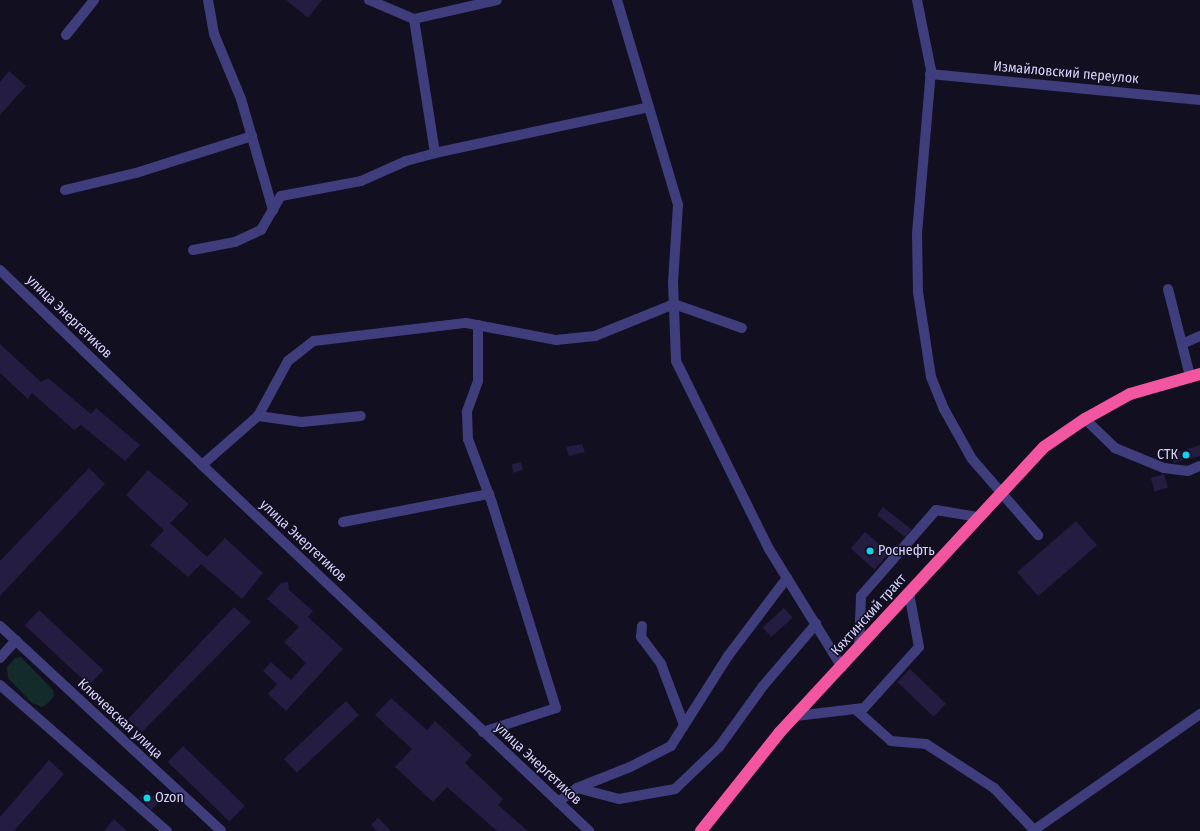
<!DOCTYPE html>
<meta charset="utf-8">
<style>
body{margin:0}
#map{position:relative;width:1200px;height:831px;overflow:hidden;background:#120f21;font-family:"Fira Sans Condensed",sans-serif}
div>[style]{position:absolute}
.green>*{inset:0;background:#132b2a}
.building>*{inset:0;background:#241c41;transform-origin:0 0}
.minor>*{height:10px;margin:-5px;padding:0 5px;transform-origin:5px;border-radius:5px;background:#403d7d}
.highway>*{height:12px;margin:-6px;padding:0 6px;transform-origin:6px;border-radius:6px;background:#f356a1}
.dots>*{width:11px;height:11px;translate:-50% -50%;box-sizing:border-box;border:2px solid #120f21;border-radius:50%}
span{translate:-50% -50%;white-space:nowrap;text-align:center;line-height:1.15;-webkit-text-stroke:3px #120f21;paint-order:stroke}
.street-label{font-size:14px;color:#d7d2fc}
.poi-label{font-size:14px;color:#d7d2fc}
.right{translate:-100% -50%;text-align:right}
.left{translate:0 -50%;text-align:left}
</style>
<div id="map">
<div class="green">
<i style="clip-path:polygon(21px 657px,53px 690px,54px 696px,46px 705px,42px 707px,32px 703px,8px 678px,7px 667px,15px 658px)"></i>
</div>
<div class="building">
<i style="clip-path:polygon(286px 0,322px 0,308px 18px)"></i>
<i style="clip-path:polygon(9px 71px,26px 86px,0 115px,0 82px)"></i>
<i style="clip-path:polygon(0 344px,41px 382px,48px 378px,91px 414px,96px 408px,140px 445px,125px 461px,81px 425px,74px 430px,32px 393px,28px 399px,0 373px)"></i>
<i style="clip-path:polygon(582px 444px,585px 452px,569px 456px,566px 447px)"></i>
<i style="clip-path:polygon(1200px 445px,1200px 456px,1174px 463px,1171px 454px)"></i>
<i style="clip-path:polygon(521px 462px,523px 470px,513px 473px,512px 464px)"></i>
<i style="clip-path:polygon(89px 468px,105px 484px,0 596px,0 561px)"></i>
<i style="clip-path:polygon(148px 470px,189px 504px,170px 523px,207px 557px,225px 538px,263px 573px,242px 599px,201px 564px,188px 577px,150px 545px,164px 530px,126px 495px)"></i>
<i style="left:1164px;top:474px;width:14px;height:14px;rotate:73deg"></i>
<i style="left:883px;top:507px;width:36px;height:10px;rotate:38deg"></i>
<i style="left:1076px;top:521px;width:32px;height:78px;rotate:49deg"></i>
<i style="left:865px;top:532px;width:32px;height:22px;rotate:41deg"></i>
<i style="clip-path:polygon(288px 582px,289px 590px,313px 611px,308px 617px,343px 649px,286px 711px,268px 694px,277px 684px,263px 671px,271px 662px,291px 680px,306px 663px,284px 642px,299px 627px,267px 599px,281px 583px)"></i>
<i style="clip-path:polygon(234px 607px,251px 622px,142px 732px,128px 719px)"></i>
<i style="left:784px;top:608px;width:13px;height:29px;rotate:48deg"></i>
<i style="left:39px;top:610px;width:88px;height:21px;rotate:43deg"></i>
<i style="left:910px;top:669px;width:50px;height:18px;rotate:44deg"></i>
<i style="clip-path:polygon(391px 698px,427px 730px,435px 721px,472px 755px,465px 763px,503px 799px,498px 805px,528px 831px,497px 831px,447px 787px,433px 802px,395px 767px,412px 749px,375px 715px)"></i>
<i style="left:346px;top:701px;width:19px;height:85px;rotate:47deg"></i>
<i style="left:183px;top:746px;width:86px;height:22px;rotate:44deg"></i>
<i style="clip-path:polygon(49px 760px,64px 774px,14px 831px,0 831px,0 817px)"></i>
<i style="left:147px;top:790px;width:17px;height:11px;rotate:45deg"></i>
<i style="clip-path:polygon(378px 818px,391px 831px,377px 831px,371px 825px)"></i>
<i style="clip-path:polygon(114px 819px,127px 831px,104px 831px)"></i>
</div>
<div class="minor">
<i style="left:208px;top:0;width:35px;rotate:80deg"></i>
<i style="left:214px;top:34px;width:70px;rotate:67.4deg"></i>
<i style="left:241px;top:99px;width:116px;rotate:73.9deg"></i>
<i style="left:369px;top:0;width:49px;rotate:22.9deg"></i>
<i style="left:414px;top:19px;width:136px;rotate:81.1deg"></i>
<i style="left:617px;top:0;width:214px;rotate:73.4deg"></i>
<i style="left:678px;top:205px;width:77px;rotate:93.7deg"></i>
<i style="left:673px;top:282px;width:79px;rotate:87.8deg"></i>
<i style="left:676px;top:361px;width:210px;rotate:63.7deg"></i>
<i style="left:769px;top:549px;width:139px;rotate:58.3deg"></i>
<i style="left:917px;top:0;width:71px;rotate:78.7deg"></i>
<i style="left:931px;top:70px;width:165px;rotate:94.9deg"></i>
<i style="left:917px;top:234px;width:58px;rotate:89deg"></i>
<i style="left:918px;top:292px;width:86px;rotate:81.3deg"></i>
<i style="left:931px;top:377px;width:35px;rotate:68deg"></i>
<i style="left:944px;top:409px;width:57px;rotate:60.8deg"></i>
<i style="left:972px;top:459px;width:101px;rotate:49deg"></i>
<i style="left:414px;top:19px;width:85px;rotate:-12.9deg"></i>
<i style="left:66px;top:35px;width:45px;rotate:-51.3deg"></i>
<i style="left:930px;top:74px;width:271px;rotate:5.5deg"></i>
<i style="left:65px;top:190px;width:73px;rotate:-13.5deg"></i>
<i style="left:136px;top:173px;width:122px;rotate:-17.7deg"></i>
<i style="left:193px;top:250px;width:43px;rotate:-10.8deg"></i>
<i style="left:235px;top:242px;width:29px;rotate:-25deg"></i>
<i style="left:261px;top:230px;width:39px;rotate:-60deg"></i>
<i style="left:281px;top:196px;width:81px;rotate:-10.6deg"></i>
<i style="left:361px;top:181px;width:49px;rotate:-24deg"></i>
<i style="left:406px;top:161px;width:30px;rotate:-15deg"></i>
<i style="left:435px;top:153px;width:219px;rotate:-12.1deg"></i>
<i style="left:0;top:270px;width:281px;rotate:44deg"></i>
<i style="left:202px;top:465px;width:533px;rotate:43.4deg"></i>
<i style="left:1168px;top:289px;width:90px;rotate:75.8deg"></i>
<i style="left:478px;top:325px;width:56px;rotate:90deg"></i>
<i style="left:478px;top:381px;width:33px;rotate:110deg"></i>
<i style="left:467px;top:412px;width:27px;rotate:88deg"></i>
<i style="left:468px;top:439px;width:68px;rotate:69.4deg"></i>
<i style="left:492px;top:503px;width:215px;rotate:72.7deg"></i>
<i style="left:556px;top:708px;width:77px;rotate:161.8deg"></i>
<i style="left:1182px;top:344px;width:20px;rotate:-24deg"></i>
<i style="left:258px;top:416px;width:44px;rotate:7.8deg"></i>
<i style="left:302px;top:422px;width:59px;rotate:-5.8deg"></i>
<i style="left:1085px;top:419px;width:42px;rotate:44deg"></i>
<i style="left:1115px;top:448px;width:53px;rotate:22.2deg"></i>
<i style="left:1164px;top:468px;width:24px;rotate:7deg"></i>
<i style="left:1188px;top:471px;width:13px;rotate:-23deg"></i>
<i style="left:202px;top:465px;width:74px;rotate:-41.2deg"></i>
<i style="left:258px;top:416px;width:63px;rotate:-61.4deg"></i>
<i style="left:288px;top:361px;width:33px;rotate:-38deg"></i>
<i style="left:314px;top:341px;width:153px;rotate:-6.8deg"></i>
<i style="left:466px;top:323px;width:92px;rotate:10.7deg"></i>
<i style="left:556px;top:340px;width:39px;rotate:-6deg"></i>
<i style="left:595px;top:336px;width:85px;rotate:-22.1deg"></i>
<i style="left:674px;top:304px;width:72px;rotate:19.4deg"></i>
<i style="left:343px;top:522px;width:149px;rotate:-10.9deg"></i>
<i style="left:0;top:626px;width:301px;rotate:42.8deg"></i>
<i style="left:642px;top:626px;width:11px;rotate:95deg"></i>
<i style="left:641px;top:637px;width:34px;rotate:53deg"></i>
<i style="left:661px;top:664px;width:65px;rotate:69.3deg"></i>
<i style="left:859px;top:648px;width:52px;rotate:-87.8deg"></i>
<i style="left:861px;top:596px;width:114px;rotate:-48.9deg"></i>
<i style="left:936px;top:510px;width:43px;rotate:9.5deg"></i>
<i style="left:0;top:658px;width:24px;rotate:-48deg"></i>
<i style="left:0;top:685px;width:222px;rotate:41.2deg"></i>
<i style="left:855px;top:709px;width:48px;rotate:41.6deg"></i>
<i style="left:891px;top:741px;width:35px;rotate:5deg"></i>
<i style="left:926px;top:744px;width:81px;rotate:32.9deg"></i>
<i style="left:994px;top:788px;width:59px;rotate:46.4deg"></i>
<i style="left:796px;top:716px;width:68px;rotate:-6.7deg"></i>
<i style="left:864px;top:708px;width:82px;rotate:-48deg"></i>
<i style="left:919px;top:647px;width:55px;rotate:-100.5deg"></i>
<i style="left:577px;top:788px;width:57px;rotate:-21.6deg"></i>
<i style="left:630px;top:767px;width:46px;rotate:-27.1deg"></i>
<i style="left:671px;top:746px;width:107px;rotate:-57.7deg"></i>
<i style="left:728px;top:656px;width:98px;rotate:-52.9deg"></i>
<i style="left:558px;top:802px;width:24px;rotate:-36deg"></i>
<i style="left:577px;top:788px;width:43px;rotate:14.7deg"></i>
<i style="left:619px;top:799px;width:57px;rotate:-10.1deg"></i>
<i style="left:675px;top:789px;width:61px;rotate:-43.7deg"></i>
<i style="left:719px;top:747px;width:75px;rotate:-54.2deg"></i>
<i style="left:763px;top:686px;width:82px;rotate:-49.5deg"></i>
<i style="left:1034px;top:830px;width:203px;rotate:-34.9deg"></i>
</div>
<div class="highway">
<i style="left:701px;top:831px;width:127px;rotate:-51.4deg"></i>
<i style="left:780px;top:732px;width:388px;rotate:-47.2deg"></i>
<i style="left:1044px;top:447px;width:50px;rotate:-34.3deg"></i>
<i style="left:1085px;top:419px;width:51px;rotate:-29.1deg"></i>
<i style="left:1130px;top:394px;width:73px;rotate:-15.9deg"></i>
</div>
<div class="dots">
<i style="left:1186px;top:455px;background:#11d4e9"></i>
<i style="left:870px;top:551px;background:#11d4e9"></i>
<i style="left:147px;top:798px;background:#11d4e9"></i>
</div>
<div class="street-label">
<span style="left:1066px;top:73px;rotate:5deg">Измайловский переулок</span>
<span style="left:69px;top:317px;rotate:44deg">улица Энергетиков</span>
<span style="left:303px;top:541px;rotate:43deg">улица Энергетиков</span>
<span style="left:869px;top:615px;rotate:-48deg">Кяхтинский тракт</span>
<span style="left:120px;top:719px;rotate:43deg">Ключевская улица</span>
<span style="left:538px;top:764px;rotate:43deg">улица Энергетиков</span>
</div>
<div class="poi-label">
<span class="right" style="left:1178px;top:455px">СТК</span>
<span class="left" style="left:878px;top:551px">Роснефть</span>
<span class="left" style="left:155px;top:798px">Ozon</span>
</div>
</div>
